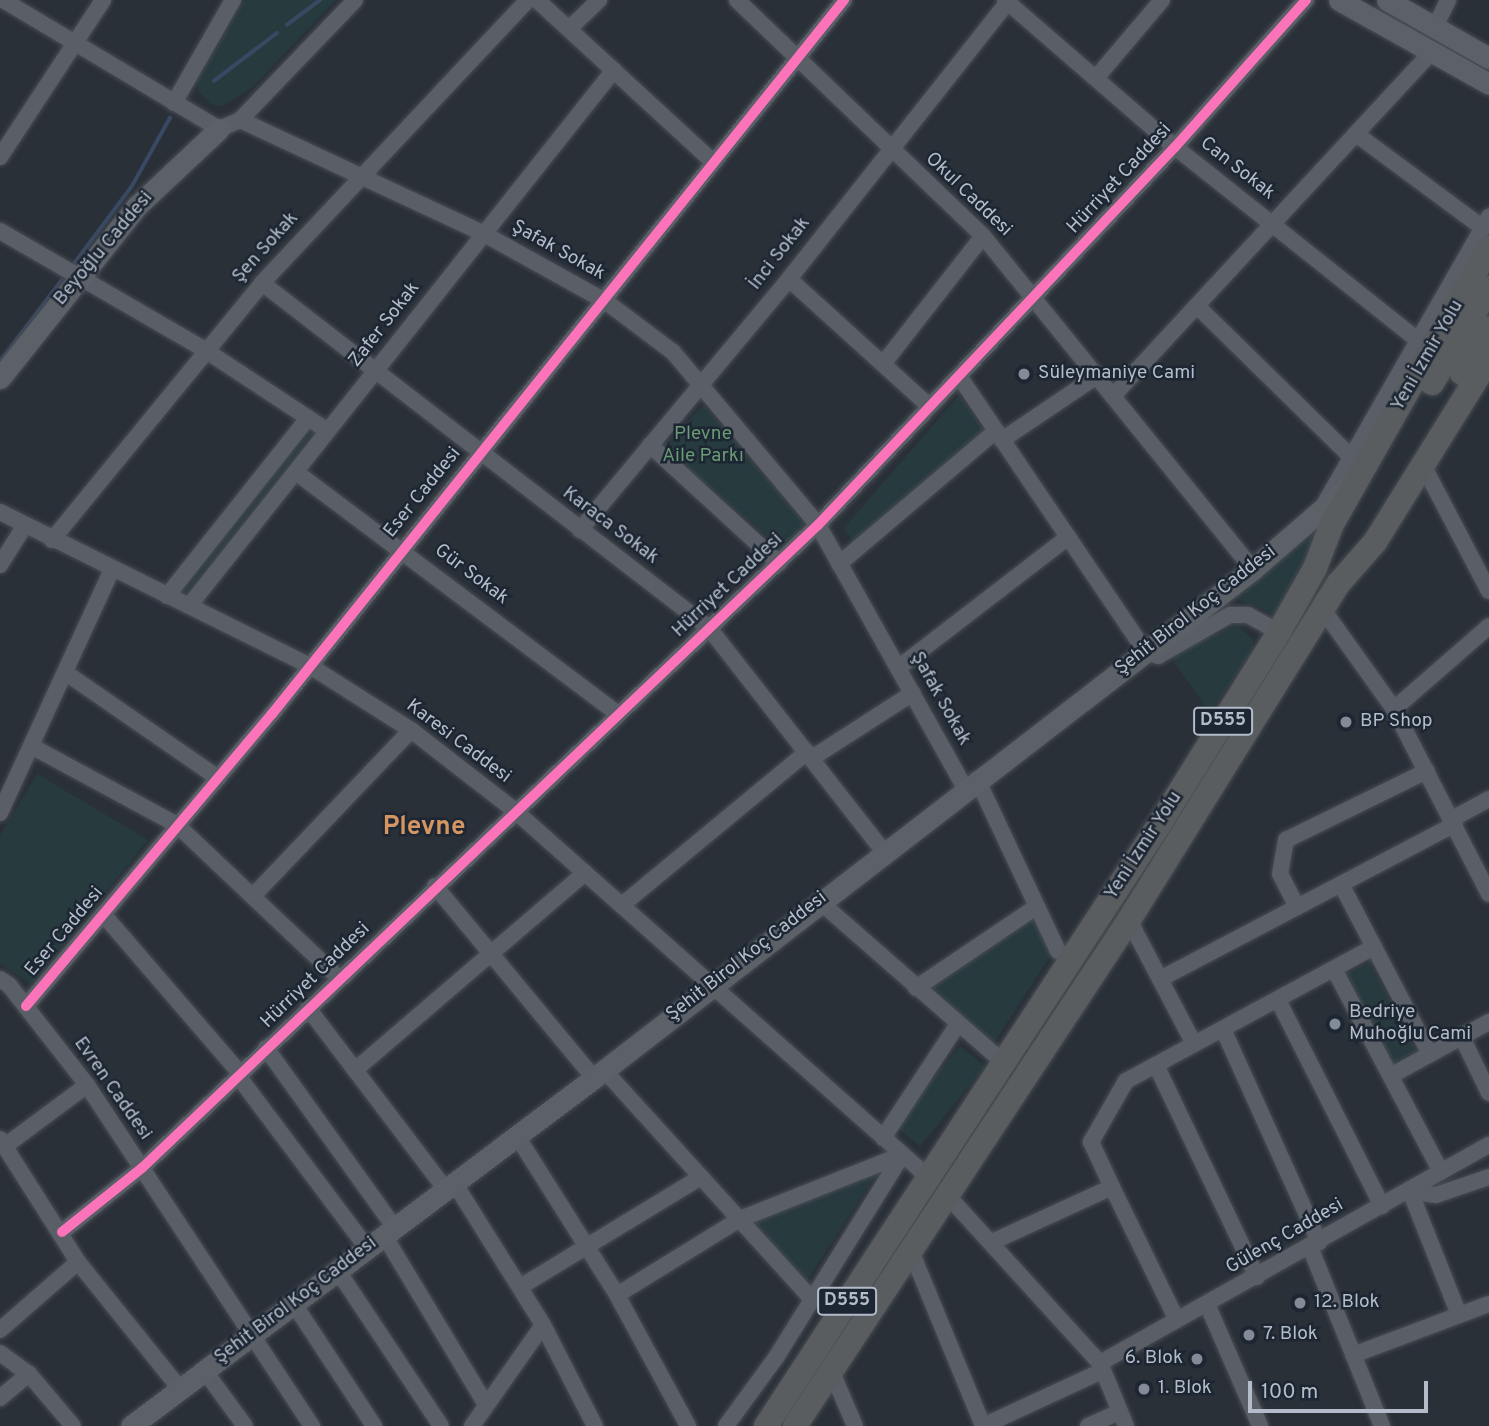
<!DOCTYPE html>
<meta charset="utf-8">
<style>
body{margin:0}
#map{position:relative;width:1489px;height:1426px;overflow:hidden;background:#2a3038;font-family:Overpass,sans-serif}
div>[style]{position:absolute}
.green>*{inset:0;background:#273a3e;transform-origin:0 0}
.stream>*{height:3.5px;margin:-1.75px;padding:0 1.75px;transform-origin:1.75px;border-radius:1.75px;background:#384963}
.roads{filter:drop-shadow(0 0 2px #484c53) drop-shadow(0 0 2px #484c53)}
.minor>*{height:16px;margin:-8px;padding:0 8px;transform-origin:8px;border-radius:8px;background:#5a5e66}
.major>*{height:21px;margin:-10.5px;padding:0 10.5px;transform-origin:10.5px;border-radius:10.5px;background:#5c6168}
.highway>*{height:24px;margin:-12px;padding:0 12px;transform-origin:12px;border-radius:12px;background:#5a5d60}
.cycleway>*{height:10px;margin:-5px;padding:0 5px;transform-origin:5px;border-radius:5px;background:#fb73b8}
.dots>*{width:19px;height:19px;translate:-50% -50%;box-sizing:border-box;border:4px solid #1d2633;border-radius:50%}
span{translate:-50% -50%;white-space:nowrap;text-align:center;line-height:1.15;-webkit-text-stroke:5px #1d2633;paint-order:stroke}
.shield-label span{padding:2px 5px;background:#1d2633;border:2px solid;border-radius:5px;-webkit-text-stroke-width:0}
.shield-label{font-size:18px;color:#b4bcc9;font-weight:700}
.street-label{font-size:19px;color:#b4bcc9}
.poi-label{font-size:19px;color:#b4bcc9}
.left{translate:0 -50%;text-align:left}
.right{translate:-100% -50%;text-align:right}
.park-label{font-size:19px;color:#6b9a76}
.district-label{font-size:26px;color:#d59563;font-weight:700}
.scale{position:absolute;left:1248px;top:1381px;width:180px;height:32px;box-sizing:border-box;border:4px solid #b4bcc9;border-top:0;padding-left:9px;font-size:21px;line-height:24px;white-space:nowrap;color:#b4bcc9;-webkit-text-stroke:5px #1d2633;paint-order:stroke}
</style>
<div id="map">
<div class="green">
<i style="clip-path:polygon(245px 0,336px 0,253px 87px,222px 106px,212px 104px,198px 91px,197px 81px)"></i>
<i style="clip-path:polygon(959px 395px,985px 431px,854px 544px,844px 528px)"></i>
<i style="clip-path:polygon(704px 405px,805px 524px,781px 548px,662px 447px)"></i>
<i style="clip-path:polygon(308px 427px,313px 435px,192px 590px,185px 592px,182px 588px)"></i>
<i style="clip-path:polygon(1325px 520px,1275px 615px,1236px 598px,1197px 624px)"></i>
<i style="clip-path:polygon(1237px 625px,1254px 640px,1252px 651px,1210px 713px,1170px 656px)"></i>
<i style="clip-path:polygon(37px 774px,148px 840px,31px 984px,0 964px,0 835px)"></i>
<i style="clip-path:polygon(1032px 918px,1053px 952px,994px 1043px,932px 988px)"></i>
<i style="left:1369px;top:962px;width:101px;height:26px;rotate:62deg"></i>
<i style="left:960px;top:1046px;width:32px;height:103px;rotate:39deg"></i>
<i style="clip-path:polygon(878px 1172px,806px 1282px,754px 1222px)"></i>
</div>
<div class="stream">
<i style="left:287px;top:25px;width:41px;rotate:-37.1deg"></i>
<i style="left:214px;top:81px;width:79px;rotate:-37.3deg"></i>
<i style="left:73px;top:265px;width:99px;rotate:-53.2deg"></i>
<i style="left:132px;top:186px;width:78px;rotate:-60.8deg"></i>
<i style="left:2px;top:359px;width:98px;rotate:-52.9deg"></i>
</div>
<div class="roads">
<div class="minor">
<i style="left:3px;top:0;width:252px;rotate:30.8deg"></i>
<i style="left:219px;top:129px;width:23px;rotate:-23deg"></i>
<i style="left:240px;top:120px;width:166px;rotate:-46.2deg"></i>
<i style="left:537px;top:0;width:238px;rotate:42.6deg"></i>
<i style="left:737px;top:0;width:341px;rotate:43.8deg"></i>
<i style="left:983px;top:236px;width:429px;rotate:51deg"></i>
<i style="left:1005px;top:0;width:225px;rotate:40.9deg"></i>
<i style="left:1175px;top:147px;width:308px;rotate:38.5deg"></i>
<i style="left:1435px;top:27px;width:30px;rotate:-64deg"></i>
<i style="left:569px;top:29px;width:42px;rotate:-44deg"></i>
<i style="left:1096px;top:78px;width:102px;rotate:-49.8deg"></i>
<i style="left:174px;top:103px;width:119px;rotate:-60.2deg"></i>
<i style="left:240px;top:120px;width:269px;rotate:25deg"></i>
<i style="left:484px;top:234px;width:138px;rotate:29deg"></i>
<i style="left:605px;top:301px;width:85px;rotate:36.9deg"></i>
<i style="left:673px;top:352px;width:226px;rotate:50deg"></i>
<i style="left:818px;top:525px;width:301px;rotate:60.8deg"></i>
<i style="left:1356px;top:134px;width:158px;rotate:36.5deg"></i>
<i style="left:0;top:157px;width:188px;rotate:-56.7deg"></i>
<i style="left:0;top:231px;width:237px;rotate:30.1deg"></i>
<i style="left:205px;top:350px;width:147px;rotate:33.4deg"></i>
<i style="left:789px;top:279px;width:190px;rotate:42.2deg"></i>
<i style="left:262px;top:283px;width:565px;rotate:37.66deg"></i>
<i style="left:709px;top:628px;width:283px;rotate:52deg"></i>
<i style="left:1197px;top:306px;width:214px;rotate:44.4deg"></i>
<i style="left:883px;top:364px;width:162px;rotate:-52deg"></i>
<i style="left:959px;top:376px;width:332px;rotate:55.9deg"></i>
<i style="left:1145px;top:651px;width:14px;rotate:21deg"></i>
<i style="left:1158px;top:656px;width:83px;rotate:-29.7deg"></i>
<i style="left:1230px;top:615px;width:18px"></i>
<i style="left:1248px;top:615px;width:35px;rotate:29deg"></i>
<i style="left:1113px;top:396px;width:468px;rotate:-47.2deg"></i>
<i style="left:1002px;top:440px;width:115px;rotate:-34deg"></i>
<i style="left:650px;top:445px;width:175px;rotate:42.5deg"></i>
<i style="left:1423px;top:465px;width:142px;rotate:62.4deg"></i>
<i style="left:297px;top:473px;width:400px;rotate:36.9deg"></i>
<i style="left:1325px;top:503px;width:330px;rotate:-60.2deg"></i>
<i style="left:0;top:512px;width:346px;rotate:26.4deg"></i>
<i style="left:310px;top:666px;width:120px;rotate:32.4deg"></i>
<i style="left:411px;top:730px;width:130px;rotate:37.8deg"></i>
<i style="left:514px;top:810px;width:552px;rotate:41.55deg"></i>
<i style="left:580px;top:530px;width:327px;rotate:-50.2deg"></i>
<i style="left:789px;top:279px;width:355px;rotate:-51.7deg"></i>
<i style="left:52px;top:540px;width:332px;rotate:-50.7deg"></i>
<i style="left:262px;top:283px;width:388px;rotate:-46.8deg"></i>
<i style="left:839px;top:564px;width:206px;rotate:-40.3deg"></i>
<i style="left:0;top:565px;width:47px;rotate:-58deg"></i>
<i style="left:167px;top:596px;width:227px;rotate:-51.6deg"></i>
<i style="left:189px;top:606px;width:684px;rotate:-51.59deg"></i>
<i style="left:1324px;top:611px;width:120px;rotate:54.5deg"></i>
<i style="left:1394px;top:709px;width:208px;rotate:62.8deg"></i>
<i style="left:898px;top:668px;width:215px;rotate:-37.6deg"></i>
<i style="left:66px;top:673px;width:185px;rotate:34.6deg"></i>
<i style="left:1394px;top:709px;width:126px;rotate:-41.1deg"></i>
<i style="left:33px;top:747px;width:164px;rotate:28.4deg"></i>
<i style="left:177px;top:825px;width:223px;rotate:43.4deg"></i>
<i style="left:812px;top:758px;width:120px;rotate:-32.8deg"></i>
<i style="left:977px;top:779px;width:190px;rotate:64.8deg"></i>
<i style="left:0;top:813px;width:268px;rotate:-65.3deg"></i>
<i style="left:1452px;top:819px;width:42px;rotate:-28.4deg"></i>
<i style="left:1341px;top:884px;width:192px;rotate:62.4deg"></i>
<i style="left:435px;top:886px;width:249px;rotate:50.4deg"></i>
<i style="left:253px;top:896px;width:229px;rotate:-46.4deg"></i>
<i style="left:819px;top:901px;width:243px;rotate:41.2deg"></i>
<i style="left:622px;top:905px;width:240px;rotate:-39.6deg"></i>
<i style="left:1297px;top:907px;width:37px;rotate:-117deg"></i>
<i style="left:1280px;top:874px;width:35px;rotate:-80deg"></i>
<i style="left:1286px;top:840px;width:157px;rotate:-26.1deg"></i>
<i style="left:103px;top:914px;width:210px;rotate:49.3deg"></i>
<i style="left:1129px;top:920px;width:140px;rotate:62.3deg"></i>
<i style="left:1334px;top:969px;width:229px;rotate:62.2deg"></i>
<i style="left:0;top:979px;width:11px;rotate:34deg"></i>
<i style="left:9px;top:985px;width:127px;rotate:52deg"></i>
<i style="left:87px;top:1085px;width:409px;rotate:56.6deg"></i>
<i style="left:1160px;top:979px;width:333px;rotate:-27.7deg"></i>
<i style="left:916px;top:988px;width:145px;rotate:-34deg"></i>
<i style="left:1278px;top:1000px;width:231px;rotate:63.2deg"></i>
<i style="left:26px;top:1006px;width:382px;rotate:-49.9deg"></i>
<i style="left:272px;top:714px;width:915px;rotate:-51.3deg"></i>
<i style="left:308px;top:1008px;width:228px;rotate:52.8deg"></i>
<i style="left:1223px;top:1029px;width:234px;rotate:65.7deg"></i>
<i style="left:1462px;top:1037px;width:62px;rotate:64.3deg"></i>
<i style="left:266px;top:1048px;width:220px;rotate:54.4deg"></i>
<i style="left:1156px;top:1065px;width:235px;rotate:64.5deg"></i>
<i style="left:355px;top:1070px;width:303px;rotate:-40.6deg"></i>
<i style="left:604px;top:1070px;width:309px;rotate:47.8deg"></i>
<i style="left:1392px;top:1075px;width:111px;rotate:-28.7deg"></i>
<i style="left:238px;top:1076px;width:215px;rotate:53.1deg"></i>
<i style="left:517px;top:1136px;width:188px;rotate:57.8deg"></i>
<i style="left:617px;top:1295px;width:149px;rotate:61.5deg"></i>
<i style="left:883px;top:1138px;width:136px;rotate:-56.7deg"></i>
<i style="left:0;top:1139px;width:146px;rotate:57.6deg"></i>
<i style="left:78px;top:1262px;width:163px;rotate:51.2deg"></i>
<i style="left:5px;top:1146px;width:102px;rotate:-36.6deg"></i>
<i style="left:455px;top:1184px;width:166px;rotate:58deg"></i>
<i style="left:543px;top:1325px;width:114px;rotate:62.8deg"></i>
<i style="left:1112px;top:1187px;width:148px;rotate:64deg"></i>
<i style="left:1410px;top:1191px;width:133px;rotate:68.4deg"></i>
<i style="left:1410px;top:1191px;width:26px;rotate:9deg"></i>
<i style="left:1436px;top:1195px;width:56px;rotate:-18.8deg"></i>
<i style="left:947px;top:1195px;width:227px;rotate:47.7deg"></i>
<i style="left:1100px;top:1363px;width:68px;rotate:67.6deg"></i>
<i style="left:62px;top:1232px;width:102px;rotate:-38.7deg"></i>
<i style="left:142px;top:1168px;width:933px;rotate:-43.57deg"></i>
<i style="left:818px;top:525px;width:520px;rotate:-46.64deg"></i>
<i style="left:1175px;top:147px;width:197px;rotate:-48.3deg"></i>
<i style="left:384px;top:1235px;width:198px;rotate:59deg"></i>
<i style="left:992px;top:1242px;width:132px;rotate:-24.6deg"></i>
<i style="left:1112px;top:1187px;width:50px;rotate:-115deg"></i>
<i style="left:1091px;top:1142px;width:70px;rotate:-60.2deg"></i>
<i style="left:1126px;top:1081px;width:282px;rotate:-28.4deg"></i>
<i style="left:1310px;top:1247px;width:193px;rotate:68.1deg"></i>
<i style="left:911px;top:1251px;width:189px;rotate:67.6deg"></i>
<i style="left:338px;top:1271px;width:186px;rotate:56.4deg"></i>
<i style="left:520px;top:1287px;width:212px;rotate:-31.3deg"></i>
<i style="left:617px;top:1295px;width:145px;rotate:-31.7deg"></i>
<i style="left:740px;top:1219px;width:174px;rotate:-21.6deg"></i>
<i style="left:294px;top:1304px;width:146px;rotate:56.7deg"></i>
<i style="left:1207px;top:1304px;width:133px;rotate:66.5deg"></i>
<i style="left:0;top:1330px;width:103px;rotate:-41.1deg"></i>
<i style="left:0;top:1353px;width:36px;rotate:36deg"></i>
<i style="left:29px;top:1374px;width:68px;rotate:49.8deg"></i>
<i style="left:1353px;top:1355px;width:145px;rotate:-20.6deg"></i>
<i style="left:1100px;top:1363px;width:446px;rotate:-29.3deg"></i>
<i style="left:204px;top:1370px;width:69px;rotate:53.8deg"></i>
<i style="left:831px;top:1370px;width:61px;rotate:66.8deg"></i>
<i style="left:0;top:1398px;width:38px;rotate:-40deg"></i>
<i style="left:472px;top:1426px;width:123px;rotate:-54.9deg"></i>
<i style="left:726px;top:1426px;width:87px;rotate:-53.9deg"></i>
<i style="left:777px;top:1356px;width:237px;rotate:-58.1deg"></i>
<i style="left:983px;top:1426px;width:131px;rotate:-24.8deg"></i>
<i style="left:1088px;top:1426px;width:35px;rotate:-24deg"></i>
</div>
<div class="major">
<i style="left:1339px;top:0;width:172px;rotate:29.2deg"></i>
<i style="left:1387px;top:0;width:117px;rotate:29.6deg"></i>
<i style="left:0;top:378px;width:220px;rotate:-51.5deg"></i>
<i style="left:137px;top:206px;width:112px;rotate:-43.2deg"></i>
<i style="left:131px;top:1426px;width:579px;rotate:-36.93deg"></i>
<i style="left:594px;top:1078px;width:833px;rotate:-37.68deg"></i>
<i style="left:1253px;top:569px;width:130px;rotate:-40.9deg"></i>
</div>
<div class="highway">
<i style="left:1462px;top:373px;width:52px;rotate:-59deg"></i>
<i style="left:1432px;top:383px;width:111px;rotate:-59deg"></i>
<i style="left:766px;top:1426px;width:718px;rotate:-56.82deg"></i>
<i style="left:1159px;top:825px;width:227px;rotate:-58.1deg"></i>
<i style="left:1279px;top:632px;width:73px;rotate:-60.6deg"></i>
<i style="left:1315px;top:568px;width:47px;rotate:-68.9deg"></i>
<i style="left:1332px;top:524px;width:318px;rotate:-60.4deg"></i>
<i style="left:795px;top:1426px;width:606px;rotate:-56.57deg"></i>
<i style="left:1129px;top:920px;width:397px;rotate:-58.1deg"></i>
<i style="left:1339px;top:583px;width:55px;rotate:-48.7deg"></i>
<i style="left:1375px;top:542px;width:216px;rotate:-58.1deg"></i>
</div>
</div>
<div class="cycleway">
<i style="left:26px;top:1006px;width:382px;rotate:-49.9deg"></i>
<i style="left:272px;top:714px;width:915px;rotate:-51.3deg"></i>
<i style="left:62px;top:1232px;width:102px;rotate:-38.7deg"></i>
<i style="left:142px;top:1168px;width:933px;rotate:-43.57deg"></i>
<i style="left:818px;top:525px;width:520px;rotate:-46.64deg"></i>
<i style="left:1175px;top:147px;width:197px;rotate:-48.3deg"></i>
</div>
<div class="dots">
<i style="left:1024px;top:374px;background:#848b96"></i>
<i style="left:1346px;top:722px;background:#848b96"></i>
<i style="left:1335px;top:1024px;background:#848b96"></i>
<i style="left:1300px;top:1303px;background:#848b96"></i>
<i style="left:1249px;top:1335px;background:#848b96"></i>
<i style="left:1197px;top:1359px;background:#848b96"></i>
<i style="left:1144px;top:1389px;background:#848b96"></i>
</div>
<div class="shield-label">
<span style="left:1223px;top:721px">D555</span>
<span style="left:847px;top:1301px">D555</span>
</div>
<div class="street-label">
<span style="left:1237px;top:169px;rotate:38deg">Can Sokak</span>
<span style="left:1120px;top:179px;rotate:-47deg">Hürriyet Caddesi</span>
<span style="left:968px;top:195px;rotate:44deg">Okul Caddesi</span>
<span style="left:266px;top:248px;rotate:-48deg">Şen Sokak</span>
<span style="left:104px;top:249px;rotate:-50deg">Beyoğlu Caddesi</span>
<span style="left:558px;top:251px;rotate:29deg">Şafak Sokak</span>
<span style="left:780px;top:254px;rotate:-52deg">İnci Sokak</span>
<span style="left:385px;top:325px;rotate:-52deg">Zafer Sokak</span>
<span style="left:1428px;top:356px;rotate:-60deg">Yeni İzmir Yolu</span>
<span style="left:423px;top:493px;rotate:-51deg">Eser Caddesi</span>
<span style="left:610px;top:526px;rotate:37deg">Karaca Sokak</span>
<span style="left:471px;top:575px;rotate:37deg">Gür Sokak</span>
<span style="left:728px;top:586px;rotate:-43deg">Hürriyet Caddesi</span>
<span style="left:1196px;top:611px;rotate:-38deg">Şehit Birol Koç Caddesi</span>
<span style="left:940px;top:699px;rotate:61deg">Şafak Sokak</span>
<span style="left:458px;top:742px;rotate:37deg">Karesi Caddesi</span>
<span style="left:1144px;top:846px;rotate:-57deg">Yeni İzmir Yolu</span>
<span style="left:65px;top:932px;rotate:-50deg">Eser Caddesi</span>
<span style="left:747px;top:957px;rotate:-38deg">Şehit Birol Koç Caddesi</span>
<span style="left:316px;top:976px;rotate:-44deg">Hürriyet Caddesi</span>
<span style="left:112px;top:1089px;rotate:55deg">Evren Caddesi</span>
<span style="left:1285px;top:1237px;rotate:-30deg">Gülenç Caddesi</span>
<span style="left:296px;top:1301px;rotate:-37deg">Şehit Birol Koç Caddesi</span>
</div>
<div class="poi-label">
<span class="left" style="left:1038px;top:374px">Süleymaniye Cami</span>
<span class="left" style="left:1360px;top:722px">BP Shop</span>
<span class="left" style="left:1349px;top:1024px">Bedriye<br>Muhoğlu Cami</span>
<span class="left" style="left:1314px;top:1303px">12. Blok</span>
<span class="left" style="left:1263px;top:1335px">7. Blok</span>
<span class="right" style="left:1183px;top:1359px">6. Blok</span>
<span class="left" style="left:1158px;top:1389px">1. Blok</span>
</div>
<div class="park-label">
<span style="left:703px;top:446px">Plevne<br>Aile Parkı</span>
</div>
<div class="district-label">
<span style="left:424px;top:828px">Plevne</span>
</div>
<div class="scale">100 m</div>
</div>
